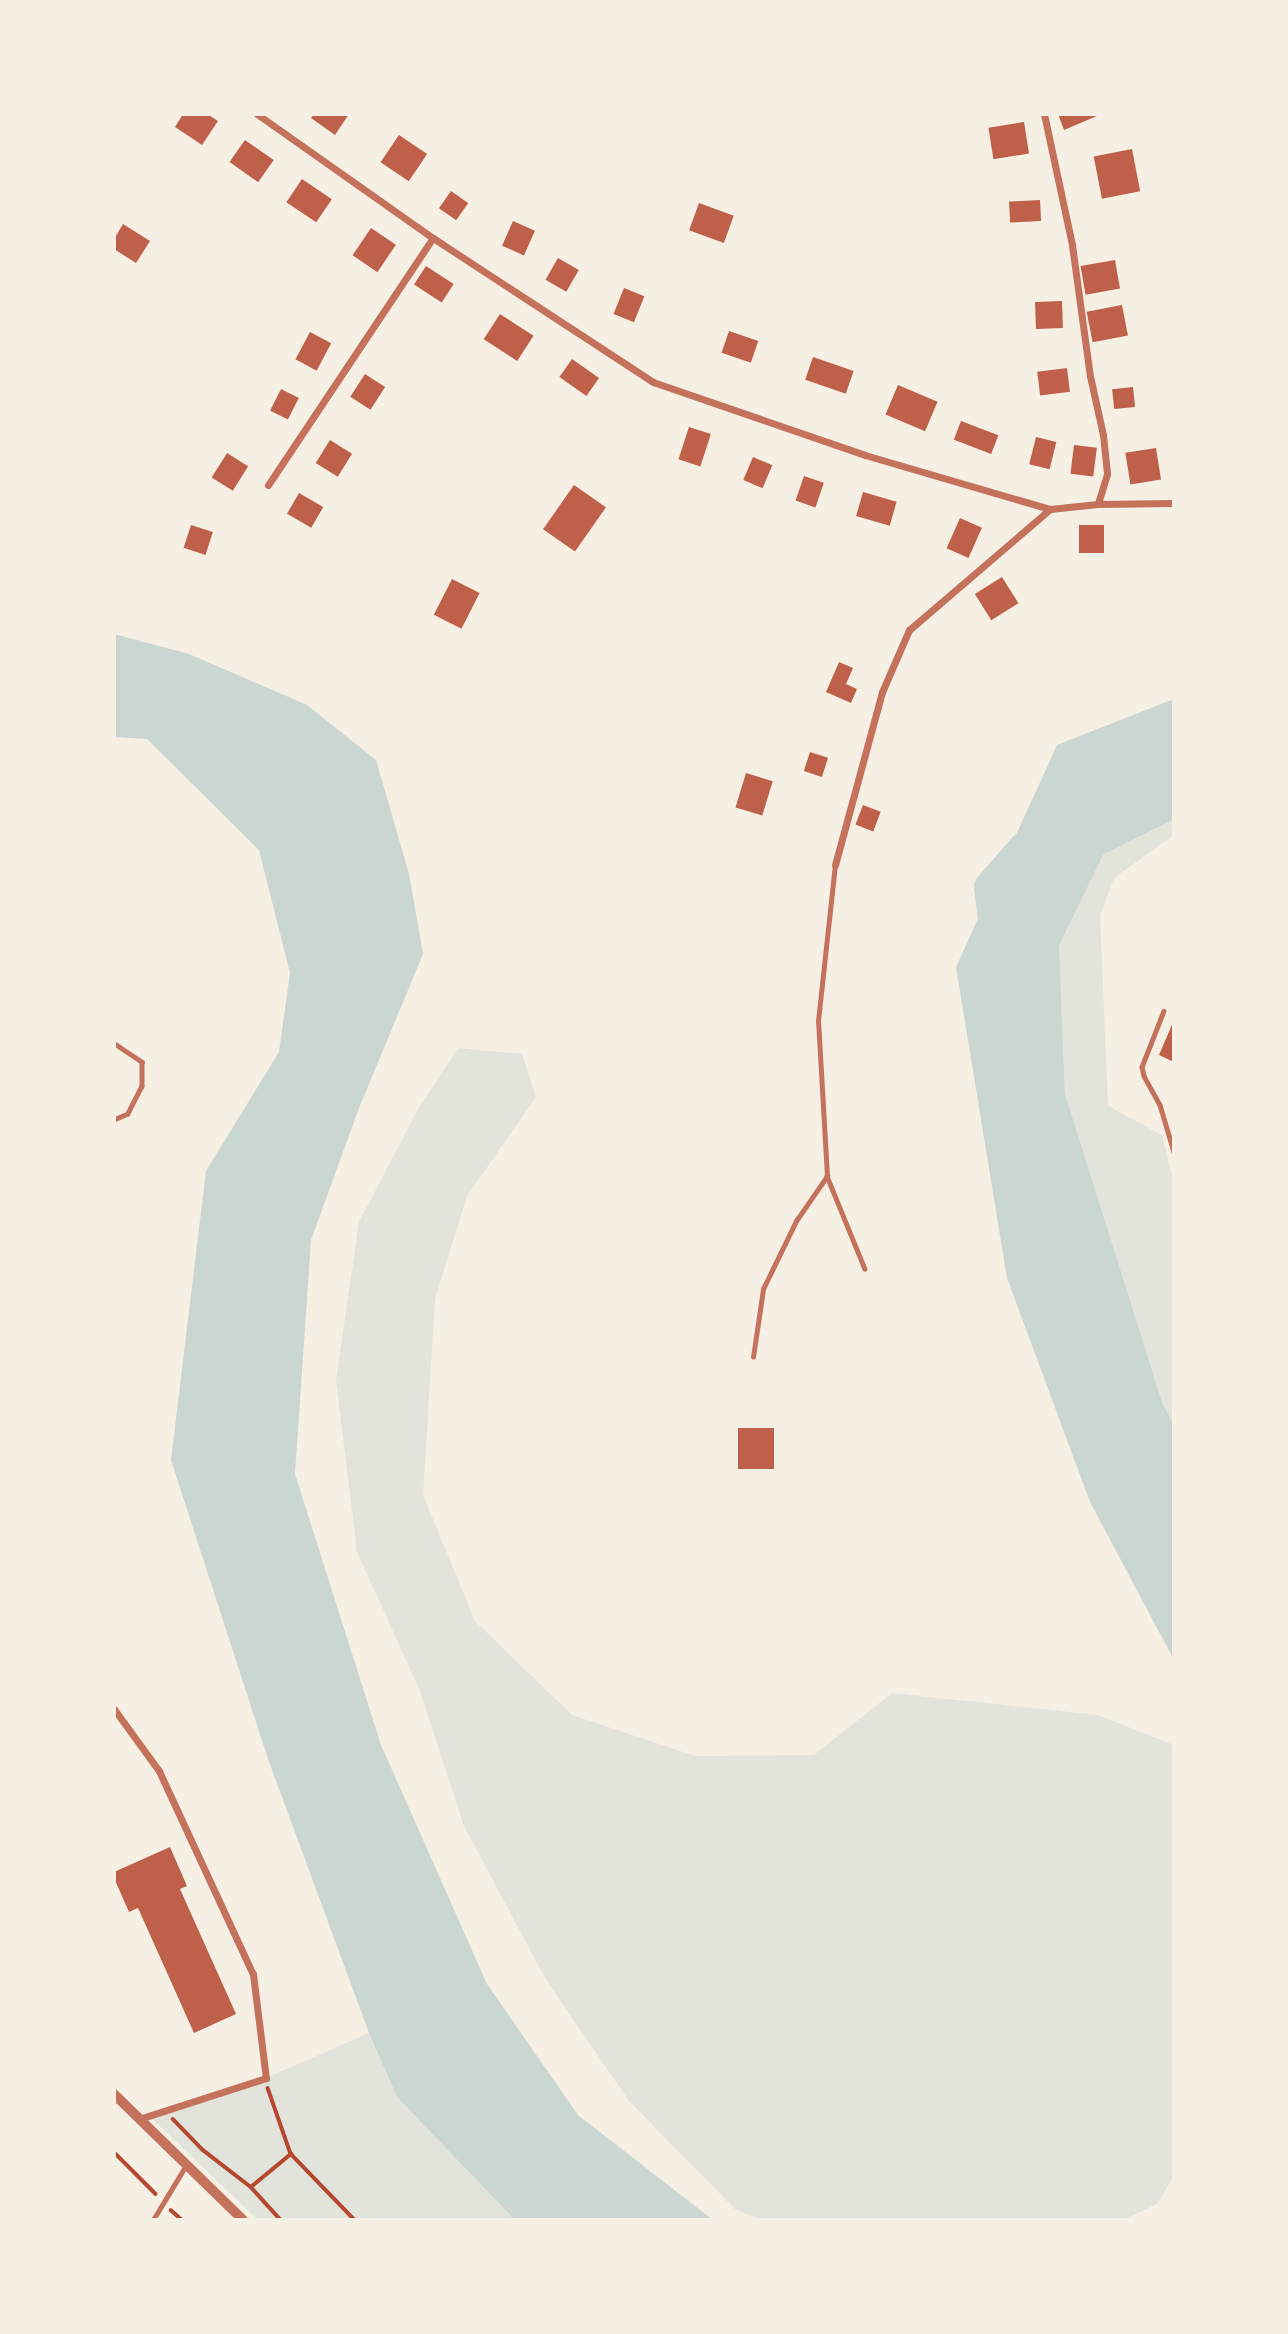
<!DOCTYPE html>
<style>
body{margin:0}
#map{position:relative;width:1288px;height:2334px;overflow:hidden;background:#f6efe4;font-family:"PT Sans",sans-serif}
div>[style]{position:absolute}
.green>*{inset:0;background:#e2e4dc}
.water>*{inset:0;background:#c9d6d2}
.river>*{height:33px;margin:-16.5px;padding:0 16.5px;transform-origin:16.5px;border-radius:16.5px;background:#c9d6d2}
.building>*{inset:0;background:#bf614a;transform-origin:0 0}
.path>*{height:3.5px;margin:-1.75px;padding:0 1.75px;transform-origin:1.75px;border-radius:1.75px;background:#b5482f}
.service>*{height:4.5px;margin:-2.25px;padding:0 2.25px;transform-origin:2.25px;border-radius:2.25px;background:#c5725c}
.minor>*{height:7px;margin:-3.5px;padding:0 3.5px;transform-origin:3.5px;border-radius:3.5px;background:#c5725c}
.tertiary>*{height:10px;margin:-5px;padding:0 5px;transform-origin:5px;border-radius:5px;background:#c5725c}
span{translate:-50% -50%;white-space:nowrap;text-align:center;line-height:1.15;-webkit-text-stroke:5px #f6efe4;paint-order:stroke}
.frame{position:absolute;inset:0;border:116px solid #f6efe4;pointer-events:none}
</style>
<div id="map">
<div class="green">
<i style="clip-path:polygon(1174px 819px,1174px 835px,1114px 878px,1100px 915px,1108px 1106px,1162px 1135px,1174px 1184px,1174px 1424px,1163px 1405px,1065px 1094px,1059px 946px,1103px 855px)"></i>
<i style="clip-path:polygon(458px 1048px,522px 1054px,536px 1097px,467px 1196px,435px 1299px,423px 1495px,475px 1621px,572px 1715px,695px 1756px,814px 1755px,892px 1693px,1098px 1715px,1171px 1744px,1174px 1752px,1174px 2176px,1157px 2204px,1123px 2220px,761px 2220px,735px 2209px,629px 2101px,545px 1978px,464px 1826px,420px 1691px,357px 1552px,336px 1380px,359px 1222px,418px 1109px)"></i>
<i style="clip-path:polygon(369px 2033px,397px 2097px,515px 2220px,258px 2220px,148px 2115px,266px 2078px)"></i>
</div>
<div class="water">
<i style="clip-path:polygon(114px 634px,189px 654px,307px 705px,376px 760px,409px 874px,423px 954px,359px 1108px,311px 1240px,295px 1474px,381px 1745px,487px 1984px,578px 2115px,713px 2220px,515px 2220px,397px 2097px,369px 2033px,268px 1759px,171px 1460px,206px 1171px,279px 1052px,290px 973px,259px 850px,147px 739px,114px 737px)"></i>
<i style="clip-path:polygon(1174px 699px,1174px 819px,1103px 855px,1059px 946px,1065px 1094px,1163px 1405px,1174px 1424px,1174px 1660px,1090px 1502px,1007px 1278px,956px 967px,1057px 745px)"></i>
</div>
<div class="river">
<i style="left:996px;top:935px;width:48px;rotate:-97.1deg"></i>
<i style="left:990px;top:887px;width:52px;rotate:-48.9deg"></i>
</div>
<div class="building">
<i style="clip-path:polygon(183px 114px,207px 114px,218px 121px,202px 145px,175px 127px)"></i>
<i style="clip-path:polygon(314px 114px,349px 114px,335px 135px,311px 118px)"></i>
<i style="clip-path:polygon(1058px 114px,1096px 114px,1097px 116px,1064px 130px)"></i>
<i style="left:1024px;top:122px;width:32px;height:36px;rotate:81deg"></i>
<i style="left:399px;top:135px;width:34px;height:33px;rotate:34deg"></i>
<i style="left:245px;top:140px;width:35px;height:27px;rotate:35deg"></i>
<i style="left:1132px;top:149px;width:43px;height:39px;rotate:79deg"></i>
<i style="left:302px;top:179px;width:36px;height:28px;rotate:34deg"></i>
<i style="left:451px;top:191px;width:21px;height:21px;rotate:35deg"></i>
<i style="left:1040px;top:200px;width:21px;height:31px;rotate:87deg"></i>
<i style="left:699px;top:203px;width:37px;height:29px;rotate:20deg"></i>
<i style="left:513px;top:221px;width:24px;height:27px;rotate:24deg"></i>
<i style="clip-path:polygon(123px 224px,150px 241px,136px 263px,114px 249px,114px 239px)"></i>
<i style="left:371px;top:228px;width:30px;height:33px;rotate:34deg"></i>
<i style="left:558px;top:258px;width:24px;height:25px;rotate:30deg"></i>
<i style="left:1115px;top:260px;width:29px;height:35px;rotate:80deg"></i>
<i style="left:426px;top:266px;width:33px;height:22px;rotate:33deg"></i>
<i style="left:624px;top:288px;width:22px;height:28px;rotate:22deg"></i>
<i style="left:1062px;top:301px;width:27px;height:27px;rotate:88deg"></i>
<i style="left:1122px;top:305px;width:31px;height:36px;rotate:79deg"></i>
<i style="left:500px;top:314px;width:40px;height:30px;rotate:33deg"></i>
<i style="left:729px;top:331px;width:31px;height:23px;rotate:19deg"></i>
<i style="left:310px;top:332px;width:24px;height:31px;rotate:28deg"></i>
<i style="left:813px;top:357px;width:43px;height:24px;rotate:19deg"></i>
<i style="left:572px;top:359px;width:33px;height:22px;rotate:35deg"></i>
<i style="left:1067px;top:368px;width:24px;height:30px;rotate:83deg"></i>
<i style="left:365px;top:374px;width:24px;height:27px;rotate:33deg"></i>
<i style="left:898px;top:385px;width:43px;height:32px;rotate:23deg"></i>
<i style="left:1133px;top:387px;width:20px;height:21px;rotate:84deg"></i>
<i style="left:281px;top:389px;width:20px;height:24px;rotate:27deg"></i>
<i style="left:961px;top:421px;width:40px;height:20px;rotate:21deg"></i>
<i style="left:689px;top:427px;width:23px;height:34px;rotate:18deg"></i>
<i style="left:1036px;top:437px;width:21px;height:28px;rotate:14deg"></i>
<i style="left:330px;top:440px;width:26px;height:27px;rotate:32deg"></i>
<i style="left:1074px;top:445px;width:23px;height:29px;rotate:7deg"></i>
<i style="left:1156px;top:448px;width:32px;height:31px;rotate:81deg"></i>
<i style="left:227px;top:453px;width:25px;height:29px;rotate:32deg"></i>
<i style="left:753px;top:457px;width:21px;height:25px;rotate:23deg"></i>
<i style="left:804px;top:476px;width:21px;height:26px;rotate:19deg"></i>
<i style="left:574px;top:485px;width:39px;height:54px;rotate:35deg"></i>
<i style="left:863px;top:492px;width:35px;height:25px;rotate:16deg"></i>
<i style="left:299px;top:493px;width:28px;height:24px;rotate:30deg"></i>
<i style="left:960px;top:518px;width:24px;height:33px;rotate:24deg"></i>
<i style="left:191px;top:525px;width:23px;height:24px;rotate:18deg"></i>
<i style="left:1079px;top:525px;width:25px;height:28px"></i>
<i style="left:1002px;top:577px;width:31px;height:32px;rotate:58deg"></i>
<i style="left:452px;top:579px;width:31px;height:40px;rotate:27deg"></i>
<i style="clip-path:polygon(839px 662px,853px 668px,846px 684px,857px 689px,851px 703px,826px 692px)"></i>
<i style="left:810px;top:752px;width:19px;height:20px;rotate:18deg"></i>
<i style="left:746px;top:773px;width:28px;height:36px;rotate:17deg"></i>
<i style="left:863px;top:805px;width:19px;height:21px;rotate:21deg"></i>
<i style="clip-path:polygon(1174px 1020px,1174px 1062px,1159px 1055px)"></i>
<i style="left:738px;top:1428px;width:36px;height:41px"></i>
<i style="clip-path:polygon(170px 1847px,187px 1886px,180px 1889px,236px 2014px,194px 2033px,138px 1908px,129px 1912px,114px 1878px,114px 1872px)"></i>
</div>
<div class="path">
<i style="left:268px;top:2088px;width:70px;rotate:70.8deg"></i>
<i style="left:291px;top:2154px;width:92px;rotate:45.9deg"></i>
<i style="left:173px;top:2119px;width:43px;rotate:45.9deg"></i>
<i style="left:203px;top:2150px;width:61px;rotate:37.6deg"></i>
<i style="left:251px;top:2187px;width:45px;rotate:47.7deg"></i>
<i style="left:114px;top:2152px;width:59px;rotate:45deg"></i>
<i style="left:251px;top:2187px;width:52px;rotate:-39.5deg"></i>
<i style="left:171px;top:2210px;width:15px;rotate:42deg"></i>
</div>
<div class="service">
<i style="left:1164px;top:1011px;width:60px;rotate:111.4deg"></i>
<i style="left:1142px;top:1067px;width:9px;rotate:77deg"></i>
<i style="left:1144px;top:1076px;width:33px;rotate:61deg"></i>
<i style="left:1160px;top:1105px;width:49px;rotate:73.4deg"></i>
<i style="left:114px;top:1043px;width:34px;rotate:34deg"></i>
<i style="left:142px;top:1062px;width:24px;rotate:90deg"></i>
<i style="left:142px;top:1086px;width:31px;rotate:117deg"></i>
<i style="left:128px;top:1114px;width:15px;rotate:157deg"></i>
<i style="left:827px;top:1176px;width:100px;rotate:67.8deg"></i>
<i style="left:753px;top:1357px;width:69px;rotate:-81.6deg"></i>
<i style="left:763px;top:1289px;width:76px;rotate:-64.1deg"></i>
<i style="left:796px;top:1221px;width:55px;rotate:-55.4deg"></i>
<i style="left:827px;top:1176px;width:155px;rotate:-93.3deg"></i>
<i style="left:818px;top:1021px;width:157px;rotate:-83.8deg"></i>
<i style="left:153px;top:2220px;width:62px;rotate:-58.9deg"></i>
</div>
<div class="minor">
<i style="left:257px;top:114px;width:215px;rotate:35.2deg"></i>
<i style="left:433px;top:238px;width:263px;rotate:33.2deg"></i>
<i style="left:653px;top:382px;width:224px;rotate:19deg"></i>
<i style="left:865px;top:455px;width:193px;rotate:16.3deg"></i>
<i style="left:1050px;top:509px;width:48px;rotate:-5.9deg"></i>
<i style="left:1098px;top:504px;width:76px;rotate:-0.8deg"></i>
<i style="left:1044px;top:114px;width:134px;rotate:77.9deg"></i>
<i style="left:1072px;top:245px;width:132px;rotate:82.2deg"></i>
<i style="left:1090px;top:376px;width:60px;rotate:77.6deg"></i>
<i style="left:1103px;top:435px;width:39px;rotate:84deg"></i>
<i style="left:1107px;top:474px;width:31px;rotate:107deg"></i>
<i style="left:268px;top:485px;width:297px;rotate:-56.3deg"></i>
<i style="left:835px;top:865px;width:179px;rotate:-74.8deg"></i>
<i style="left:882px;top:692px;width:68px;rotate:-66.5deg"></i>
<i style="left:909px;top:630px;width:186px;rotate:-40.6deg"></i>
<i style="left:114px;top:1709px;width:77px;rotate:54deg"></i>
<i style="left:159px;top:1771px;width:224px;rotate:65.2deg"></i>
<i style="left:253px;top:1974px;width:105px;rotate:82.9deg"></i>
<i style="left:266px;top:2078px;width:133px;rotate:162.1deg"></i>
</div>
<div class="tertiary">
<i style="left:114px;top:2094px;width:180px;rotate:44.3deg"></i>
</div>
<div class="frame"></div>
</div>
